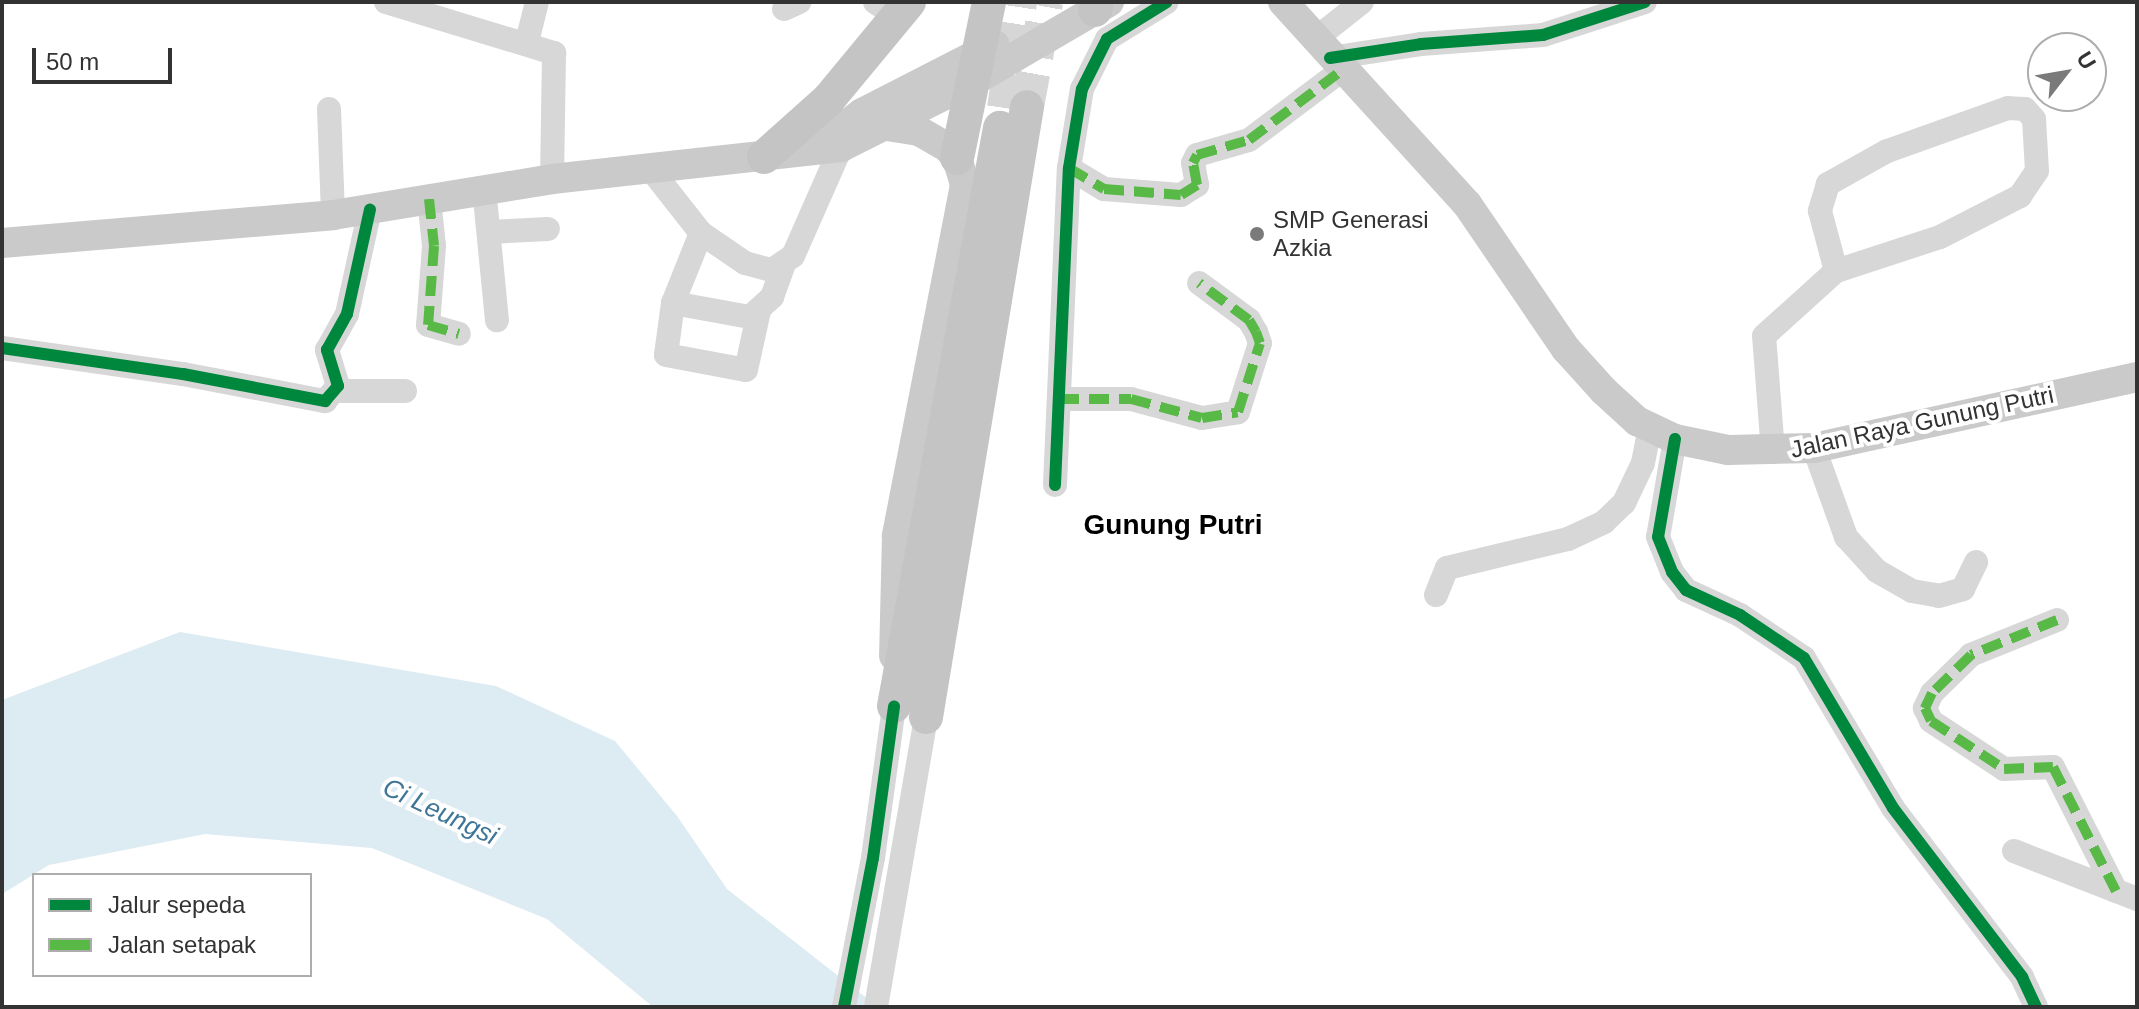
<!DOCTYPE html>
<style>
body{margin:0}
#map{position:relative;width:2139px;height:1009px;overflow:hidden;background:#fff;font-family:Arial,sans-serif}
div>[style]{position:absolute}
.water>*{inset:0;background:#ddebf3}
.highway-tunnel>*{height:34px;margin-top:-17px;transform-origin:0;background:repeating-linear-gradient(90deg,#d6d6d6 0 34px,transparent 0 51px)}
.minor>*{height:24px;margin:-12px;padding:0 12px;transform-origin:12px;border-radius:12px;background:#d7d7d7}
.major>*{height:30px;margin:-15px;padding:0 15px;transform-origin:15px;border-radius:15px;background:#cacaca}
.highway>*{height:34px;margin:-17px;padding:0 17px;transform-origin:17px;border-radius:17px;background:#c4c4c4}
.quiet>*{height:10px;margin-top:-5px;transform-origin:0;background:repeating-linear-gradient(90deg,#58b947 0 20px,transparent 0 30px)}
.cycleway>*{height:12px;margin:-6px;padding:0 6px;transform-origin:6px;border-radius:6px;background:#00873e}
.dots>*{width:22px;height:22px;translate:-50% -50%;box-sizing:border-box;border:4px solid #fff;border-radius:50%}
span{translate:-50% -50%;white-space:nowrap;text-align:center;line-height:1.15;-webkit-text-stroke:8px #fff;paint-order:stroke}
.poi-label{font-size:24px;color:#333}
.left{translate:0 -50%;text-align:left}
.street-label{font-size:24px;color:#333}
.water-label{font-size:26px;color:#3f7597;font-style:italic}
.quarter-label{font-size:28px;color:#000;font-weight:700}
.frame{position:absolute;inset:0;border:4px solid #333;pointer-events:none}
.legend{position:absolute;left:32px;top:873px;width:280px;height:104px;box-sizing:border-box;background:#fff;border:2px solid #adadad;margin:0;padding:10px 14px;list-style:none;font-size:24px;color:#333}
.legend li{display:flex;align-items:center;gap:16px;height:40px}
.legend b{width:40px;border:2px solid #adadad}
.north{position:absolute;left:2027px;top:32px;width:80px;height:80px;box-sizing:border-box;background:#fff;border:2px solid #adadad;border-radius:50%;rotate:59deg;font-size:22px;font-weight:700;line-height:32px;text-align:center;color:#333}
.north::after{content:'';display:block;margin:auto;width:28px;height:36px;background:#7a7a7a;clip-path:polygon(50% 0,100% 100%,50% 72%,0 100%)}
.scale{position:absolute;left:32px;top:48px;width:140px;height:36px;box-sizing:border-box;border:4px solid #333;border-top:0;padding-left:10px;font-size:24px;line-height:28px;white-space:nowrap;color:#333;-webkit-text-stroke:6px #fff;paint-order:stroke}
</style>
<div id="map">
<div class="water">
<i style="clip-path:polygon(180px 632px,496px 686px,615px 741px,677px 816px,727px 889px,878px 1007px,653px 1007px,547px 919px,372px 848px,205px 834px,49px 865px,2px 894px,2px 700px)"></i>
</div>
<div class="highway-tunnel">
<i style="left:1027px;top:107px;width:107px;rotate:-79.7deg"></i>
<i style="left:1004px;top:108px;width:107px;rotate:-81.4deg"></i>
</div>
<div class="minor">
<i style="left:386px;top:2px;width:176px;rotate:16.9deg"></i>
<i style="left:554px;top:53px;width:126px;rotate:90.9deg"></i>
<i style="left:875px;top:2px;width:27px;rotate:34deg"></i>
<i style="left:784px;top:9px;width:17px;rotate:-25deg"></i>
<i style="left:1314px;top:40px;width:61px;rotate:-38.4deg"></i>
<i style="left:527px;top:42px;width:41px;rotate:-76deg"></i>
<i style="left:1330px;top:58px;width:92px;rotate:-8.7deg"></i>
<i style="left:1421px;top:44px;width:122px;rotate:-4.2deg"></i>
<i style="left:1543px;top:35px;width:107px;rotate:-17.9deg"></i>
<i style="left:329px;top:109px;width:106px;rotate:87.8deg"></i>
<i style="left:649px;top:167px;width:84px;rotate:51.8deg"></i>
<i style="left:701px;top:233px;width:53px;rotate:34.3deg"></i>
<i style="left:745px;top:263px;width:28px;rotate:15deg"></i>
<i style="left:772px;top:270px;width:25px;rotate:-34deg"></i>
<i style="left:793px;top:256px;width:119px;rotate:-66.2deg"></i>
<i style="left:1069px;top:168px;width:41px;rotate:31deg"></i>
<i style="left:1104px;top:189px;width:77px;rotate:4.5deg"></i>
<i style="left:1181px;top:195px;width:19px;rotate:-32deg"></i>
<i style="left:1197px;top:185px;width:22px;rotate:-100deg"></i>
<i style="left:1193px;top:163px;width:9px;rotate:-63deg"></i>
<i style="left:1197px;top:155px;width:54px;rotate:-16.1deg"></i>
<i style="left:1249px;top:140px;width:115px;rotate:-36.9deg"></i>
<i style="left:484px;top:188px;width:133px;rotate:84.4deg"></i>
<i style="left:429px;top:199px;width:47px;rotate:83.9deg"></i>
<i style="left:434px;top:246px;width:79px;rotate:94.3deg"></i>
<i style="left:428px;top:325px;width:32px;rotate:16deg"></i>
<i style="left:489px;top:232px;width:59px;rotate:-2.9deg"></i>
<i style="left:701px;top:233px;width:75px;rotate:111.8deg"></i>
<i style="left:673px;top:303px;width:52px;rotate:97.7deg"></i>
<i style="left:666px;top:355px;width:81px;rotate:10.6deg"></i>
<i style="left:746px;top:370px;width:60px;rotate:-77.6deg"></i>
<i style="left:673px;top:303px;width:78px;rotate:10.3deg"></i>
<i style="left:750px;top:317px;width:30px;rotate:-42deg"></i>
<i style="left:772px;top:297px;width:33px;rotate:-70deg"></i>
<i style="left:2px;top:348px;width:183px;rotate:8.2deg"></i>
<i style="left:183px;top:374px;width:145px;rotate:10.8deg"></i>
<i style="left:325px;top:401px;width:20px;rotate:-49deg"></i>
<i style="left:338px;top:386px;width:38px;rotate:-107deg"></i>
<i style="left:327px;top:350px;width:41px;rotate:-60.9deg"></i>
<i style="left:347px;top:314px;width:107px;rotate:-77.6deg"></i>
<i style="left:337px;top:391px;width:68px"></i>
<i style="left:1059px;top:399px;width:72px"></i>
<i style="left:1131px;top:399px;width:73px;rotate:15deg"></i>
<i style="left:1202px;top:418px;width:36px;rotate:-9deg"></i>
<i style="left:1238px;top:412px;width:72px;rotate:-72.3deg"></i>
<i style="left:1260px;top:343px;width:12px;rotate:-110deg"></i>
<i style="left:1256px;top:332px;width:14px;rotate:-120deg"></i>
<i style="left:1249px;top:320px;width:62px;rotate:-143.5deg"></i>
<i style="left:1675px;top:439px;width:99px;rotate:99.8deg"></i>
<i style="left:1658px;top:537px;width:38px;rotate:68deg"></i>
<i style="left:1672px;top:572px;width:23px;rotate:52deg"></i>
<i style="left:1686px;top:590px;width:60px;rotate:24.8deg"></i>
<i style="left:1740px;top:615px;width:77px;rotate:33.9deg"></i>
<i style="left:1804px;top:658px;width:174px;rotate:59.3deg"></i>
<i style="left:1893px;top:808px;width:213px;rotate:52.6deg"></i>
<i style="left:2022px;top:977px;width:33px;rotate:65deg"></i>
<i style="left:1814px;top:448px;width:95px;rotate:70.2deg"></i>
<i style="left:1846px;top:537px;width:46px;rotate:47.6deg"></i>
<i style="left:1877px;top:571px;width:40px;rotate:29.7deg"></i>
<i style="left:1912px;top:591px;width:27px;rotate:10deg"></i>
<i style="left:1939px;top:596px;width:25px;rotate:-16deg"></i>
<i style="left:1963px;top:589px;width:30px;rotate:-64deg"></i>
<i style="left:1773px;top:452px;width:116px;rotate:-94.4deg"></i>
<i style="left:1764px;top:336px;width:97px;rotate:-42.1deg"></i>
<i style="left:1836px;top:271px;width:109px;rotate:-18.1deg"></i>
<i style="left:1940px;top:237px;width:90px;rotate:-27.1deg"></i>
<i style="left:2020px;top:196px;width:30px;rotate:-56deg"></i>
<i style="left:2037px;top:171px;width:52px;rotate:-93.3deg"></i>
<i style="left:2034px;top:119px;width:13px;rotate:-132deg"></i>
<i style="left:2025px;top:109px;width:17px;rotate:-177deg"></i>
<i style="left:2008px;top:108px;width:128px;rotate:160.4deg"></i>
<i style="left:1887px;top:151px;width:68px;rotate:150.8deg"></i>
<i style="left:1828px;top:184px;width:28px;rotate:107deg"></i>
<i style="left:1820px;top:211px;width:62px;rotate:75.1deg"></i>
<i style="left:1055px;top:485px;width:317px;rotate:-87.5deg"></i>
<i style="left:1069px;top:168px;width:80px;rotate:-80.7deg"></i>
<i style="left:1082px;top:89px;width:56px;rotate:-63.4deg"></i>
<i style="left:1107px;top:39px;width:70px;rotate:-31.7deg"></i>
<i style="left:1436px;top:595px;width:29px;rotate:-68deg"></i>
<i style="left:1447px;top:568px;width:124px;rotate:-13.5deg"></i>
<i style="left:1568px;top:539px;width:40px;rotate:-25deg"></i>
<i style="left:1604px;top:522px;width:28px;rotate:-44deg"></i>
<i style="left:1624px;top:503px;width:44px;rotate:-64.6deg"></i>
<i style="left:1643px;top:463px;width:37px;rotate:-79deg"></i>
<i style="left:2057px;top:620px;width:93px;rotate:157.9deg"></i>
<i style="left:1971px;top:655px;width:54px;rotate:135.7deg"></i>
<i style="left:1932px;top:693px;width:17px;rotate:115deg"></i>
<i style="left:1925px;top:708px;width:14px;rotate:65deg"></i>
<i style="left:1931px;top:721px;width:87px;rotate:33.3deg"></i>
<i style="left:2004px;top:769px;width:49px;rotate:-2.3deg"></i>
<i style="left:2053px;top:767px;width:139px;rotate:63.1deg"></i>
<i style="left:2014px;top:851px;width:132px;rotate:21.3deg"></i>
<i style="left:844px;top:1007px;width:152px;rotate:-79deg"></i>
<i style="left:873px;top:858px;width:153px;rotate:-82.1deg"></i>
<i style="left:876px;top:1007px;width:294px;rotate:-80.2deg"></i>
</div>
<div class="major">
<i style="left:1283px;top:2px;width:273px;rotate:47.7deg"></i>
<i style="left:1467px;top:204px;width:176px;rotate:55.7deg"></i>
<i style="left:1566px;top:349px;width:57px;rotate:47.9deg"></i>
<i style="left:1604px;top:391px;width:45px;rotate:42.3deg"></i>
<i style="left:1637px;top:421px;width:42px;rotate:25.3deg"></i>
<i style="left:1675px;top:439px;width:54px;rotate:11.7deg"></i>
<i style="left:1728px;top:450px;width:86px;rotate:-1.3deg"></i>
<i style="left:1814px;top:448px;width:331px;rotate:-12.4deg"></i>
<i style="left:887px;top:126px;width:32px;rotate:9deg"></i>
<i style="left:919px;top:131px;width:32px;rotate:30deg"></i>
<i style="left:947px;top:147px;width:15px;rotate:48deg"></i>
<i style="left:957px;top:158px;width:28px;rotate:73deg"></i>
<i style="left:965px;top:185px;width:358px;rotate:101deg"></i>
<i style="left:897px;top:536px;width:120px;rotate:91.4deg"></i>
<i style="left:828px;top:139px;width:43px;rotate:-37.4deg"></i>
<i style="left:862px;top:113px;width:149px;rotate:-27.1deg"></i>
<i style="left:2px;top:243px;width:332px;rotate:-4.8deg"></i>
<i style="left:333px;top:215px;width:222px;rotate:-9.3deg"></i>
<i style="left:552px;top:179px;width:291px;rotate:-6.3deg"></i>
<i style="left:841px;top:147px;width:152px;rotate:-26.6deg"></i>
<i style="left:977px;top:79px;width:153px;rotate:-30.3deg"></i>
</div>
<div class="highway">
<i style="left:1095px;top:10px;width:8px;rotate:-76deg"></i>
<i style="left:764px;top:157px;width:86px;rotate:-41.7deg"></i>
<i style="left:828px;top:100px;width:127px;rotate:-50.4deg"></i>
<i style="left:957px;top:158px;width:159px;rotate:-78.4deg"></i>
<i style="left:894px;top:706px;width:588px;rotate:-79.61deg"></i>
<i style="left:926px;top:717px;width:618px;rotate:-80.6deg"></i>
</div>
<div class="quiet">
<i style="left:1069px;top:168px;width:41px;rotate:31deg"></i>
<i style="left:1104px;top:189px;width:77px;rotate:4.5deg"></i>
<i style="left:1181px;top:195px;width:19px;rotate:-32deg"></i>
<i style="left:1197px;top:185px;width:22px;rotate:-100deg"></i>
<i style="left:1193px;top:163px;width:9px;rotate:-63deg"></i>
<i style="left:1197px;top:155px;width:54px;rotate:-16.1deg"></i>
<i style="left:1249px;top:140px;width:115px;rotate:-36.9deg"></i>
<i style="left:429px;top:199px;width:47px;rotate:83.9deg"></i>
<i style="left:434px;top:246px;width:79px;rotate:94.3deg"></i>
<i style="left:428px;top:325px;width:32px;rotate:16deg"></i>
<i style="left:1059px;top:399px;width:72px"></i>
<i style="left:1131px;top:399px;width:73px;rotate:15deg"></i>
<i style="left:1202px;top:418px;width:36px;rotate:-9deg"></i>
<i style="left:1238px;top:412px;width:72px;rotate:-72.3deg"></i>
<i style="left:1260px;top:343px;width:12px;rotate:-110deg"></i>
<i style="left:1256px;top:332px;width:14px;rotate:-120deg"></i>
<i style="left:1249px;top:320px;width:62px;rotate:-143.5deg"></i>
<i style="left:2057px;top:620px;width:93px;rotate:157.9deg"></i>
<i style="left:1971px;top:655px;width:54px;rotate:135.7deg"></i>
<i style="left:1932px;top:693px;width:17px;rotate:115deg"></i>
<i style="left:1925px;top:708px;width:14px;rotate:65deg"></i>
<i style="left:1931px;top:721px;width:87px;rotate:33.3deg"></i>
<i style="left:2004px;top:769px;width:49px;rotate:-2.3deg"></i>
<i style="left:2053px;top:767px;width:139px;rotate:63.1deg"></i>
</div>
<div class="cycleway">
<i style="left:1330px;top:58px;width:92px;rotate:-8.7deg"></i>
<i style="left:1421px;top:44px;width:122px;rotate:-4.2deg"></i>
<i style="left:1543px;top:35px;width:107px;rotate:-17.9deg"></i>
<i style="left:2px;top:348px;width:183px;rotate:8.2deg"></i>
<i style="left:183px;top:374px;width:145px;rotate:10.8deg"></i>
<i style="left:325px;top:401px;width:20px;rotate:-49deg"></i>
<i style="left:338px;top:386px;width:38px;rotate:-107deg"></i>
<i style="left:327px;top:350px;width:41px;rotate:-60.9deg"></i>
<i style="left:347px;top:314px;width:107px;rotate:-77.6deg"></i>
<i style="left:1675px;top:439px;width:99px;rotate:99.8deg"></i>
<i style="left:1658px;top:537px;width:38px;rotate:68deg"></i>
<i style="left:1672px;top:572px;width:23px;rotate:52deg"></i>
<i style="left:1686px;top:590px;width:60px;rotate:24.8deg"></i>
<i style="left:1740px;top:615px;width:77px;rotate:33.9deg"></i>
<i style="left:1804px;top:658px;width:174px;rotate:59.3deg"></i>
<i style="left:1893px;top:808px;width:213px;rotate:52.6deg"></i>
<i style="left:2022px;top:977px;width:33px;rotate:65deg"></i>
<i style="left:1055px;top:485px;width:317px;rotate:-87.5deg"></i>
<i style="left:1069px;top:168px;width:80px;rotate:-80.7deg"></i>
<i style="left:1082px;top:89px;width:56px;rotate:-63.4deg"></i>
<i style="left:1107px;top:39px;width:70px;rotate:-31.7deg"></i>
<i style="left:844px;top:1007px;width:152px;rotate:-79deg"></i>
<i style="left:873px;top:858px;width:153px;rotate:-82.1deg"></i>
</div>
<div class="dots">
<i style="left:1257px;top:234px;background:#7a7a7a"></i>
</div>
<div class="poi-label">
<span class="left" style="left:1273px;top:234px">SMP Generasi<br>Azkia</span>
</div>
<div class="street-label">
<span style="left:1922px;top:422px;rotate:-12deg">Jalan Raya Gunung Putri</span>
</div>
<div class="water-label">
<span style="left:440px;top:812px;rotate:25deg">Ci Leungsi</span>
</div>
<div class="quarter-label">
<span style="left:1173px;top:525px">Gunung Putri</span>
</div>
<div class="frame"></div>
<ul class="legend">
<li><b style="height:10px;background:#00873e"></b>Jalur sepeda</li>
<li><b style="height:10px;background:#58b947"></b>Jalan setapak</li>
</ul>
<div class="north">U</div>
<div class="scale">50 m</div>
</div>
